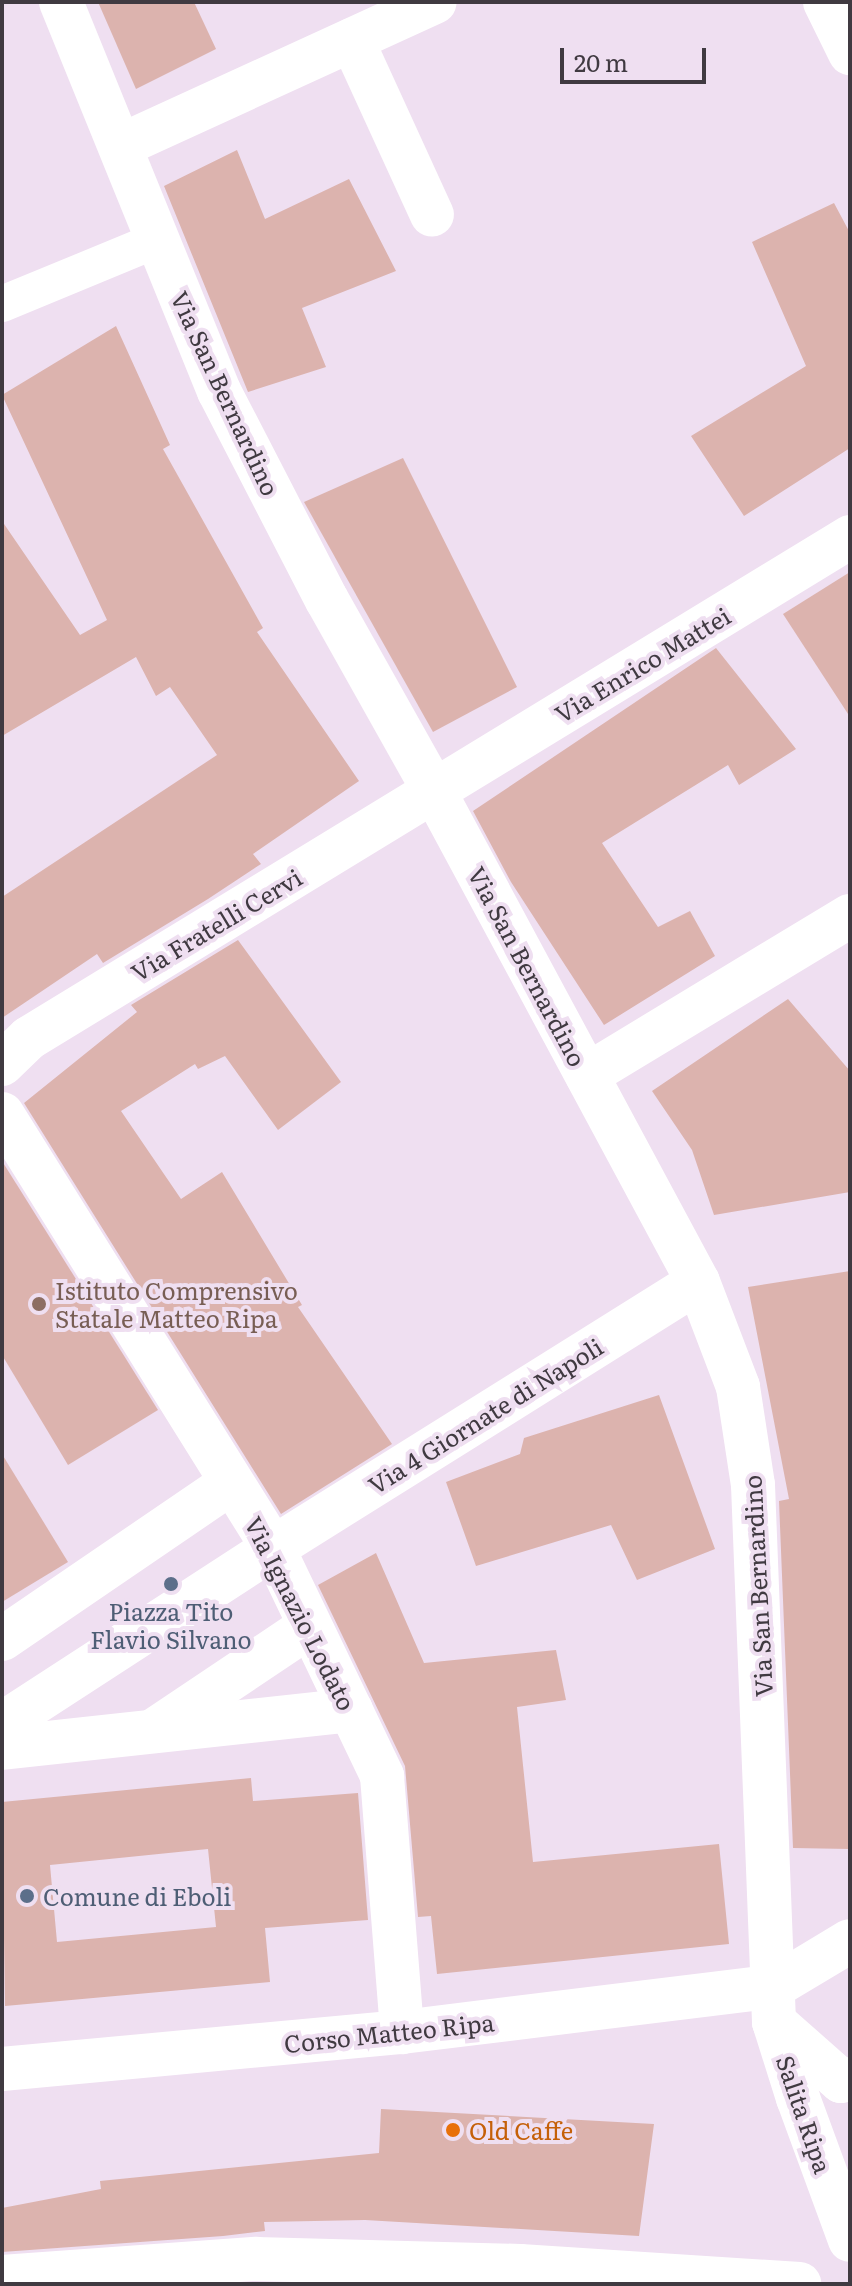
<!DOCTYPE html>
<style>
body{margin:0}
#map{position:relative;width:852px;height:2286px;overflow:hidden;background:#efdff1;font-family:Literata,serif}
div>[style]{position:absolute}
.building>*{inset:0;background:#dcb3ae}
.pedestrian>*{height:36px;margin:-18px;padding:0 18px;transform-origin:18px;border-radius:18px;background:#fff}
.minor>*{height:44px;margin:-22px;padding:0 22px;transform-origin:22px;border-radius:22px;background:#fff}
.tertiary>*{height:44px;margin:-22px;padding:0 22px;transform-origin:22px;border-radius:22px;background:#fff}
.dots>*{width:22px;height:22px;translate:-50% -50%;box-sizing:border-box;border:4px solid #efdff1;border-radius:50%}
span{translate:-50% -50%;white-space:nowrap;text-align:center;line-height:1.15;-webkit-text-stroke:8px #efdff1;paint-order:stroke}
.street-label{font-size:24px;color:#403a41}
.education-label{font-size:24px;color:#785e54}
.left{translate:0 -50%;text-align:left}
.service-label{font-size:24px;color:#4e5e75}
.food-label{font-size:24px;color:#c56008}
.frame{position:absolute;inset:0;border:4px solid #403a41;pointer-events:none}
.scale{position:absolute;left:560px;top:48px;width:146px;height:36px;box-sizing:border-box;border:4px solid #403a41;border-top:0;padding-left:10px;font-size:24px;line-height:28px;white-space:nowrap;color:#403a41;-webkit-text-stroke:6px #efdff1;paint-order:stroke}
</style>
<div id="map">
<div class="building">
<i style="clip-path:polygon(98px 2px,194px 2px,216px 49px,136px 89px)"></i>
<i style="clip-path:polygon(237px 150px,265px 219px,349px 179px,396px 271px,302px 308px,326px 367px,248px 392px,164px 186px)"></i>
<i style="clip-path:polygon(834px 203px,850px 233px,850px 448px,744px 516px,691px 436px,806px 366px,752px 242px)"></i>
<i style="clip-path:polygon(116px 326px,170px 445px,163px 449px,263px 628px,257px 632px,359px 781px,253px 854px,261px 864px,208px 899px,103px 963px,97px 954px,2px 1018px,2px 897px,217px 755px,170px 687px,156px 696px,136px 657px,2px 736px,2px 521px,80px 635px,107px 620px,2px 395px)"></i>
<i style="clip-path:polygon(403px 458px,517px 687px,433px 732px,304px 502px)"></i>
<i style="clip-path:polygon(850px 572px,850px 717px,783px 614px)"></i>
<i style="clip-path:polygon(716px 648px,796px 749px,739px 785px,728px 765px,602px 843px,658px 927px,690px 911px,715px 956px,604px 1025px,511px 882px,473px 811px)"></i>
<i style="clip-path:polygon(238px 940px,341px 1082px,278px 1130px,225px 1056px,198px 1069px,195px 1064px,121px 1111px,181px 1199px,222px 1172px,302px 1305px,298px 1307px,392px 1444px,281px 1514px,24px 1103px,137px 1012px,131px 1005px)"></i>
<i style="clip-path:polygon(788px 999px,850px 1071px,850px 1192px,714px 1215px,692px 1150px,652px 1091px)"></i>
<i style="clip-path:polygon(2px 1161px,158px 1410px,68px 1465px,2px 1355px)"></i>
<i style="clip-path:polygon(850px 1271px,850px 1849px,793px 1848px,779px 1501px,789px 1499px,748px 1287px)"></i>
<i style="clip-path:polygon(659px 1395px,715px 1549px,637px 1580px,611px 1525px,476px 1566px,446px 1482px,520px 1454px,524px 1438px)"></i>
<i style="clip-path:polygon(2px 1454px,68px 1562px,2px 1602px)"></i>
<i style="clip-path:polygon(376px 1553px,424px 1663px,556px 1650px,566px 1700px,517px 1707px,533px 1862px,719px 1844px,729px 1944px,437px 1974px,431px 1916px,418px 1917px,405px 1766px,318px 1585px)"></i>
<i style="clip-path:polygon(evenodd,251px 1778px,253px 1801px,358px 1793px,368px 1920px,265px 1928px,270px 1982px,5px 2006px,2px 1802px,251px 1778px,208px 1849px,216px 1927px,57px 1942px,50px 1865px,208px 1849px)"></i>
<i style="clip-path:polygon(381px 2109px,654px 2124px,639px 2236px,365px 2220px,264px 2222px,265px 2231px,223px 2236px,2px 2252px,2px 2208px,101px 2189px,100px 2181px,379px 2153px)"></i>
</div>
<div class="pedestrian">
<i style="left:2px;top:304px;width:168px;rotate:-22.4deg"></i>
</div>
<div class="minor">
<i style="left:825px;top:2px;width:57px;rotate:63.9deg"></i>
<i style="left:352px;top:40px;width:192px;rotate:65.4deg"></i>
<i style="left:120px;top:146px;width:346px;rotate:-24.6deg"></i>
<i style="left:2px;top:1064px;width:37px;rotate:-44deg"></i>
<i style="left:29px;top:1038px;width:962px;rotate:-31.39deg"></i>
<i style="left:587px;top:1075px;width:307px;rotate:-31.2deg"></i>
<i style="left:2px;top:1114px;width:512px;rotate:58.02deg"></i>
<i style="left:273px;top:1548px;width:253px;rotate:64.4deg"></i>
<i style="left:382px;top:1776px;width:257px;rotate:85.5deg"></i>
<i style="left:2px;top:1639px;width:277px;rotate:-34.3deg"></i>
<i style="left:2px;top:1724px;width:323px;rotate:-33deg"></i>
<i style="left:273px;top:1548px;width:501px;rotate:-32.04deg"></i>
<i style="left:156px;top:1729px;width:185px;rotate:-33.8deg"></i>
<i style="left:2px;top:1748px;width:351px;rotate:-6.2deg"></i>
<i style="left:775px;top:1986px;width:87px;rotate:-31deg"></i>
<i style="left:774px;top:2022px;width:89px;rotate:41.4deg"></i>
<i style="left:841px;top:2081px;width:9px;rotate:-13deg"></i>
<i style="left:2px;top:2277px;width:255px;rotate:-4.1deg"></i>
<i style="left:256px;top:2259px;width:264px;rotate:1.5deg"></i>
<i style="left:520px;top:2266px;width:280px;rotate:3.7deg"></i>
</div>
<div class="tertiary">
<i style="left:61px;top:2px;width:420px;rotate:67.9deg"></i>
<i style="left:219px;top:391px;width:235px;rotate:62.7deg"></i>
<i style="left:327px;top:600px;width:219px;rotate:60.7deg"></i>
<i style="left:434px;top:791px;width:557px;rotate:61.73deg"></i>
<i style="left:698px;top:1282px;width:112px;rotate:69.1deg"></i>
<i style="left:738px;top:1387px;width:99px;rotate:81.3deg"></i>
<i style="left:753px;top:1485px;width:537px;rotate:87.76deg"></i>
<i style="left:774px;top:2022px;width:80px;rotate:72.5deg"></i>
<i style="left:798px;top:2098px;width:151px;rotate:69.9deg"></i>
<i style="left:2px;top:2069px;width:402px;rotate:-5.3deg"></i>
<i style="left:402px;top:2032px;width:376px;rotate:-7deg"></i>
</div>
<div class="dots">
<i style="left:39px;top:1304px;background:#8d6e63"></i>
<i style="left:171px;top:1584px;background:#5c6f8a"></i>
<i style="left:27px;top:1896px;background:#5c6f8a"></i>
<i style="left:453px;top:2130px;background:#e8710a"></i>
</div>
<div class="street-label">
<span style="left:226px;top:393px;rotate:65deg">Via San Bernardino</span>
<span style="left:642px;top:664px;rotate:-31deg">Via Enrico Mattei</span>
<span style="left:216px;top:924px;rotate:-31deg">Via Fratelli Cervi</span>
<span style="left:528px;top:966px;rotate:62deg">Via San Bernardino</span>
<span style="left:485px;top:1415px;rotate:-32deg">Via 4 Giornate di Napoli</span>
<span style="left:757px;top:1586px;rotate:-93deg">Via San Bernardino</span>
<span style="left:301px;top:1613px;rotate:63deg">Via Ignazio Lodato</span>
<span style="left:389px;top:2032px;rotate:-6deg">Corso Matteo Ripa</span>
<span style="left:805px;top:2114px;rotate:71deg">Salita Ripa</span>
</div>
<div class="education-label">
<span class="left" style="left:55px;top:1304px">Istituto Comprensivo<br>Statale Matteo Ripa</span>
</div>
<div class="service-label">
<span style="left:171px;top:1625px">Piazza Tito<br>Flavio Silvano</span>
<span class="left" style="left:43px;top:1896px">Comune di Eboli</span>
</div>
<div class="food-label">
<span class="left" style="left:469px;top:2130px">Old Caffe</span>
</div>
<div class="frame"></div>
<div class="scale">20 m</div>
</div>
